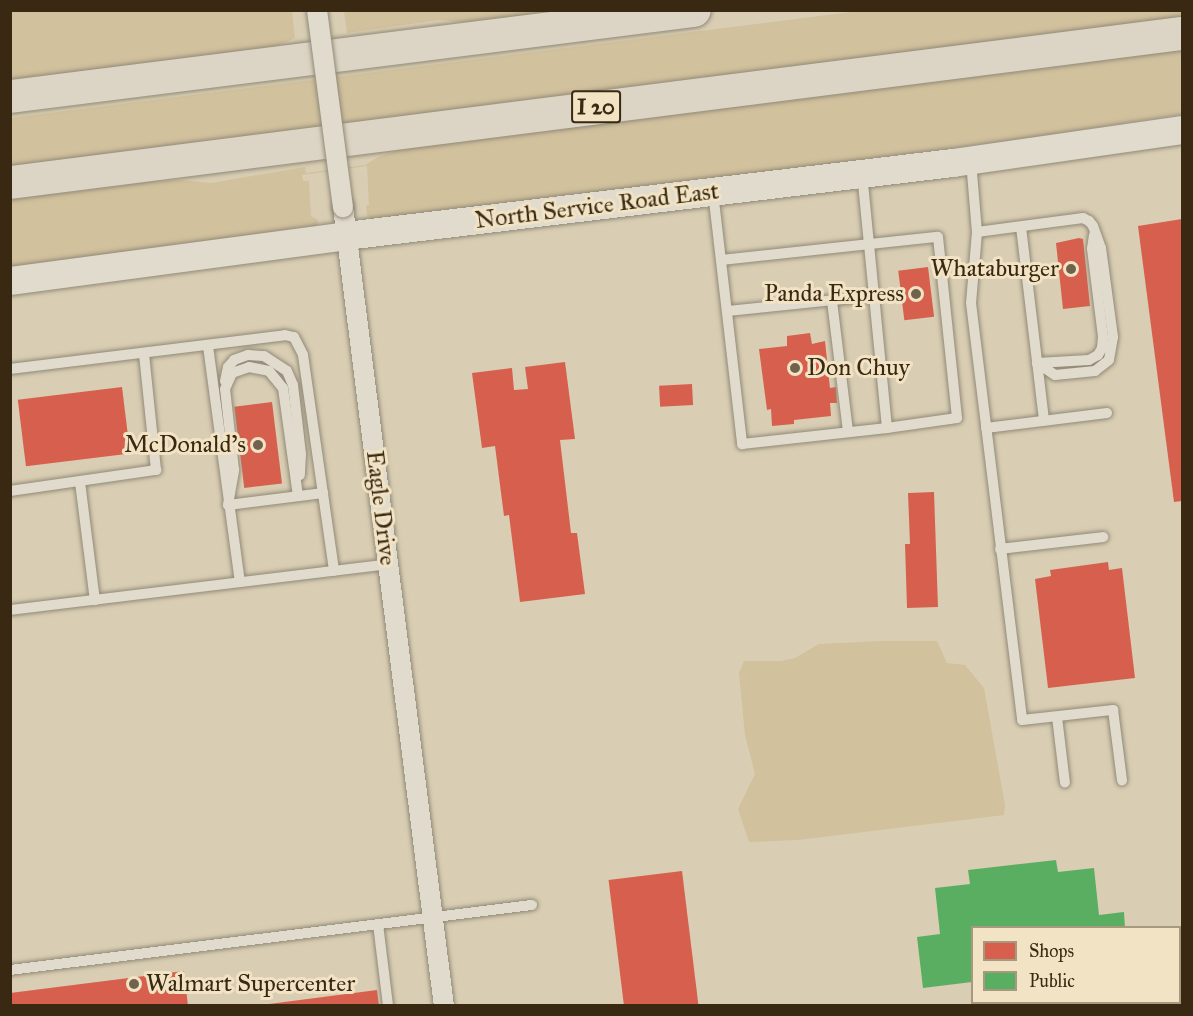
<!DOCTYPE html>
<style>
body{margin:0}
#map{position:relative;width:1193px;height:1016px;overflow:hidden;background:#d9ceb3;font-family:"IM FELL Great Primer",serif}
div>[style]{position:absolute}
.green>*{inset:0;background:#d1c19d}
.shops>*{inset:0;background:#d6604d;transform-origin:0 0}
.public>*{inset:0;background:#5aae61}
.roads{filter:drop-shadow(0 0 2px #918977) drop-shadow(0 0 2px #918977)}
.lane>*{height:10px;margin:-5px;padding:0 5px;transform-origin:5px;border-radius:5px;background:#e1dbcd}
.street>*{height:20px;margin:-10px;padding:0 10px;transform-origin:10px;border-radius:10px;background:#e1dbcd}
.secondary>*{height:28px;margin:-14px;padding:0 14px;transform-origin:14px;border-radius:14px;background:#e1dbcd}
.highway>*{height:33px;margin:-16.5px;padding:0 16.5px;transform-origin:16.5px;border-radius:16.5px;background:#dcd5c5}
.bridges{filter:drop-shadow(0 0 2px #918977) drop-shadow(0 0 2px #918977)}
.street-bridge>*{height:20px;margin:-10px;padding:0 10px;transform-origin:10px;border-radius:10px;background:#e1dbcd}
.dots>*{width:16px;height:16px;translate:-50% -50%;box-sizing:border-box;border:3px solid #f1e3c3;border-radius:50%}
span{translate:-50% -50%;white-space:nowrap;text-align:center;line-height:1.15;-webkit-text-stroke:6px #f1e3c3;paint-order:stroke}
.shield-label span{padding:2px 4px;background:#f1e3c3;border:2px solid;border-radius:4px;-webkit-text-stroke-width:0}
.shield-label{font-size:22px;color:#392913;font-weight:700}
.street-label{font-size:24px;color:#392913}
.poi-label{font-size:24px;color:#392913}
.right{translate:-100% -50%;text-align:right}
.left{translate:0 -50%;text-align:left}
.frame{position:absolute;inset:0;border:12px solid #392913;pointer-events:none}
.legend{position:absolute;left:971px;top:926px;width:210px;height:78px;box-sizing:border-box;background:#f1e3c3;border:2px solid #a7997d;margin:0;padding:8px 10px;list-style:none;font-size:18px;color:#392913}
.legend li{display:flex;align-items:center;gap:12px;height:30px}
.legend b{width:30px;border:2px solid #a7997d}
</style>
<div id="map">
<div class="green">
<i style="clip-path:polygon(10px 11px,292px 11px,295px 38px,266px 51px,11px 86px)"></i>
<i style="clip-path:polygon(344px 11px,605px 11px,474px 23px,439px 20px,347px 33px)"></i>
<i style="clip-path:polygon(859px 11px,1182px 11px,1182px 17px,11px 166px,10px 118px)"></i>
<i style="clip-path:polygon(1182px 50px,1182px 114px,1022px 139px,374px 222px,367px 215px,366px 206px,369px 205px,367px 166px,302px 175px,303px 181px,309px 181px,311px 216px,318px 220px,317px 227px,11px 267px,10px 199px,149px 182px,181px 180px,211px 183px,305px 167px,306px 173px,365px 165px,380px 156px,400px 150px,451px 143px)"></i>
<i style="clip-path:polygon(882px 641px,937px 641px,947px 663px,965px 665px,984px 688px,1005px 805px,1004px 815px,798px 840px,749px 842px,738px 809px,755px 774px,745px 735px,739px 673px,744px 661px,781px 661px,795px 658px,819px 644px)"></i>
</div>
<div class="shops">
<i style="clip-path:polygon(1182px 219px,1182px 501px,1174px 502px,1138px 226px)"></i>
<i style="clip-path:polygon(1079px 238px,1083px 239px,1090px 306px,1063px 309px,1056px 243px)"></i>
<i style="left:928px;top:267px;width:50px;height:30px;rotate:83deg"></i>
<i style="clip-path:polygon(810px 333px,812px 344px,825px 341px,830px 388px,836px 387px,837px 403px,830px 403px,831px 416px,794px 420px,794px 424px,772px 426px,771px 409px,767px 410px,759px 349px,787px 346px,787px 336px)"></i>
<i style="clip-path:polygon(565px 362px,575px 439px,560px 440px,571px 533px,577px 533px,585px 594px,520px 602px,509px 515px,504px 516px,495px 446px,482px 448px,472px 373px,512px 368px,514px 390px,528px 389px,525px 367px)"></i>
<i style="left:692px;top:384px;width:21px;height:33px;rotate:87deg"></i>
<i style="left:122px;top:387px;width:67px;height:105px;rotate:83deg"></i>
<i style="left:272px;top:402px;width:82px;height:38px;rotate:83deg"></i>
<i style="clip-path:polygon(934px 492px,938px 607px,907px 608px,905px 544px,910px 544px,908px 493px)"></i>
<i style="clip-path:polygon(1108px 562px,1109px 570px,1122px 568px,1135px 678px,1048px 688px,1035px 579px,1051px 576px,1050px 570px)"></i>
<i style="left:682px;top:871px;width:136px;height:74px;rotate:83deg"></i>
<i style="clip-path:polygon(184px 971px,188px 1006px,10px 1006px,10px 993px)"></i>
<i style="clip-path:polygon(377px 990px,379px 1006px,269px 1006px,269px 1004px)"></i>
</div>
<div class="public">
<i style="clip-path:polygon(1056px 860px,1058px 872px,1094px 868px,1099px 915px,1124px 912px,1125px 928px,972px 928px,972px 982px,923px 988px,917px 937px,940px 934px,935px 888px,970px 884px,968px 870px)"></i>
</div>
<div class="roads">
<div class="lane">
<i style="left:971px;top:161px;width:71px;rotate:85.2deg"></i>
<i style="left:977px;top:232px;width:71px;rotate:94.8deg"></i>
<i style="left:971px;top:303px;width:420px;rotate:83deg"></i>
<i style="left:1022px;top:720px;width:92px;rotate:-6.3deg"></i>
<i style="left:1113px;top:710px;width:71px;rotate:82.7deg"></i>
<i style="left:713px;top:192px;width:254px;rotate:83.4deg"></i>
<i style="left:742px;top:444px;width:146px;rotate:-6.3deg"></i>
<i style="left:887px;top:428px;width:254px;rotate:-95.6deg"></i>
<i style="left:1021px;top:227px;width:195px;rotate:83.2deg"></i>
<i style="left:977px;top:232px;width:107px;rotate:-7.5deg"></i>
<i style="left:1083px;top:218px;width:7px;rotate:27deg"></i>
<i style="left:1089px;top:221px;width:6px;rotate:51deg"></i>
<i style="left:1093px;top:226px;width:23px;rotate:70deg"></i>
<i style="left:1101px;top:248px;width:90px;rotate:82.3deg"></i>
<i style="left:1113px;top:337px;width:23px;rotate:100deg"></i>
<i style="left:1109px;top:360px;width:18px;rotate:142deg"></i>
<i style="left:1095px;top:371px;width:40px;rotate:174.3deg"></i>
<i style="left:1055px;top:375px;width:22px;rotate:-146deg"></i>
<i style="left:721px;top:260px;width:218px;rotate:-6.1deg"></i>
<i style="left:938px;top:237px;width:182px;rotate:84deg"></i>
<i style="left:957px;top:418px;width:71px;rotate:171.9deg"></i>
<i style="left:832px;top:301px;width:132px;rotate:83deg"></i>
<i style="left:728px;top:311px;width:147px;rotate:-5.9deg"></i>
<i style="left:208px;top:346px;width:238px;rotate:82.3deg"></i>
<i style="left:1037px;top:363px;width:52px;rotate:-3.3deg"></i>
<i style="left:1089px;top:360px;width:10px;rotate:-29deg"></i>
<i style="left:1098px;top:355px;width:8px;rotate:-60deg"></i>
<i style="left:1102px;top:348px;width:11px;rotate:-85deg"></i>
<i style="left:1103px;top:337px;width:89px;rotate:-97.1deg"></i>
<i style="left:1092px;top:249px;width:14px;rotate:-82deg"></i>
<i style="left:10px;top:369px;width:277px;rotate:-7deg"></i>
<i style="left:285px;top:335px;width:9px;rotate:13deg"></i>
<i style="left:294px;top:337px;width:20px;rotate:63deg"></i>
<i style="left:303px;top:355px;width:218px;rotate:81.8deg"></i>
<i style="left:225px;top:381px;width:14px;rotate:-78deg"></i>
<i style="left:228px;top:367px;width:9px;rotate:-49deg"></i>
<i style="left:234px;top:360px;width:15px;rotate:-20deg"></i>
<i style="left:248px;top:355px;width:16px;rotate:4deg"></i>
<i style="left:264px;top:356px;width:27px;rotate:33deg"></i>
<i style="left:287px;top:371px;width:15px;rotate:67deg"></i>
<i style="left:293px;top:385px;width:69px;rotate:83.4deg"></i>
<i style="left:301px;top:454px;width:21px;rotate:93deg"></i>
<i style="left:986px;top:428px;width:122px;rotate:-7.1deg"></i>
<i style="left:80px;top:482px;width:119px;rotate:82.8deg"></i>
<i style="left:10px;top:491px;width:148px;rotate:-8.2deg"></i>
<i style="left:156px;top:470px;width:117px;rotate:-95.9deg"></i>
<i style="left:228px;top:505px;width:36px;rotate:-80deg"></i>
<i style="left:234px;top:470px;width:81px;rotate:-96.3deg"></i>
<i style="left:225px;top:389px;width:17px;rotate:-66deg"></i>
<i style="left:232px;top:373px;width:18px;rotate:-19deg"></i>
<i style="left:249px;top:367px;width:20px;rotate:11deg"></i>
<i style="left:269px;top:371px;width:22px;rotate:51deg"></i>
<i style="left:283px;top:388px;width:109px;rotate:82.1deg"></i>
<i style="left:228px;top:505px;width:96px;rotate:-7.2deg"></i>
<i style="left:1000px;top:549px;width:104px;rotate:-6.6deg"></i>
<i style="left:10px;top:610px;width:381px;rotate:-6.9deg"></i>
<i style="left:1057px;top:717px;width:66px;rotate:83.1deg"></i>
<i style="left:378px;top:924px;width:83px;rotate:83deg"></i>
<i style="left:10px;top:970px;width:526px;rotate:-7.1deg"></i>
<i style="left:1078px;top:1006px;width:7px;rotate:-34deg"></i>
</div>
<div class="street">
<i style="left:343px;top:207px;width:805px;rotate:82.8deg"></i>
</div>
<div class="secondary">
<i style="left:10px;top:281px;width:339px;rotate:-7.6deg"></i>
<i style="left:346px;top:236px;width:611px;rotate:-6.86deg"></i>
<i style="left:953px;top:163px;width:231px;rotate:-8.2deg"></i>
</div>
<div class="highway">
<i style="left:10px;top:96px;width:689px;rotate:-7.17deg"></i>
<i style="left:10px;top:182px;width:1181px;rotate:-7.25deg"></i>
</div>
</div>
<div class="bridges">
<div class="street-bridge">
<i style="left:317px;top:10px;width:199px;rotate:82.5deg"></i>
</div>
</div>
<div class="dots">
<i style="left:1071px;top:269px;background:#71634b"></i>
<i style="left:916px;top:294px;background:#71634b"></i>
<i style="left:795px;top:368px;background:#71634b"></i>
<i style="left:258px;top:445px;background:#71634b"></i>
<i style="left:134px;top:984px;background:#71634b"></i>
</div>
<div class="shield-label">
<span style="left:596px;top:107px">I 20</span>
</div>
<div class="street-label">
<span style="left:597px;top:206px;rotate:-7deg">North Service Road East</span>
<span style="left:381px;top:508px;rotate:83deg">Eagle Drive</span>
</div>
<div class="poi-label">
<span class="right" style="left:1059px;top:269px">Whataburger</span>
<span class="right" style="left:904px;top:294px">Panda Express</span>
<span class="left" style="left:807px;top:368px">Don Chuy</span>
<span class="right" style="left:246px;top:445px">McDonald's</span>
<span class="left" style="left:146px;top:984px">Walmart Supercenter</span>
</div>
<div class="frame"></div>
<ul class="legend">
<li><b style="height:16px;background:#d6604d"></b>Shops</li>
<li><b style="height:16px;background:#5aae61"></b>Public</li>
</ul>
</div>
